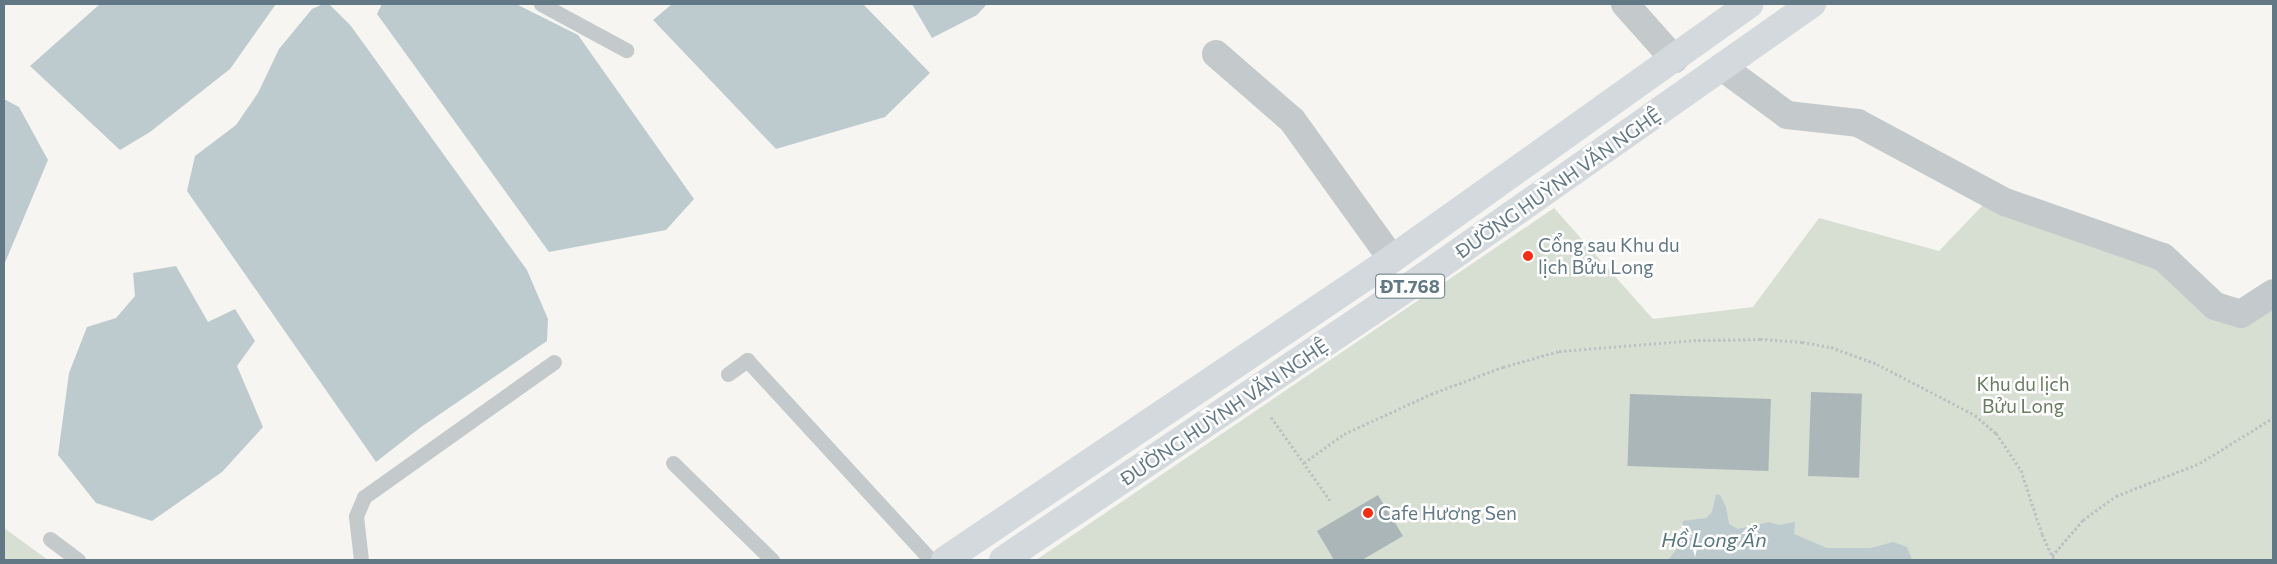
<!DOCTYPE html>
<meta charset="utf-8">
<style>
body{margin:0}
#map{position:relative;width:2277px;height:564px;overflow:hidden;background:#f6f5f1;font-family:Commissioner,sans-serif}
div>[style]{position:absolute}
.green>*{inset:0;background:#d7ded2}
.water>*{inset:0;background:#bdcbcf}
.building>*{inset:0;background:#abb6b9;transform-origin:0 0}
.path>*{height:3px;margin-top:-1.5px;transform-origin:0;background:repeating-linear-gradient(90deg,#bec0c2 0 2.5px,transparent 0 5px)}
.service>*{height:15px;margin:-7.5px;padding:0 7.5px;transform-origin:7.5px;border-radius:7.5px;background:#c4c9cb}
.minor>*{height:28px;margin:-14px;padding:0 14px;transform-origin:14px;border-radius:14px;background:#c4c9cb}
.primary>*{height:28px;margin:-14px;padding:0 14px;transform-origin:14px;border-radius:14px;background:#d3d9dd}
.dots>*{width:14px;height:14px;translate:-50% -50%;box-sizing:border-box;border:2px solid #fff;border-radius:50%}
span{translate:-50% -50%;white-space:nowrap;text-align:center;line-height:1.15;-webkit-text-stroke:5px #fff;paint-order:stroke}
.shield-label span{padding:1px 4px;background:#fff;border:1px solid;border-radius:4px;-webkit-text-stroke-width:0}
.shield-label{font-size:18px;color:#627985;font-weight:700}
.street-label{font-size:19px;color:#627985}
.poi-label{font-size:19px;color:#627985}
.left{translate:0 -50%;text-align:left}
.park-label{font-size:19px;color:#697c61}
.water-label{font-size:20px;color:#58767c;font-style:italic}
.frame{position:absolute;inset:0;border:5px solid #627985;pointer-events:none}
</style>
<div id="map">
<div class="green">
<i style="clip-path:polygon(1984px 204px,2158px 268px,2208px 315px,2273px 307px,2273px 560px,1036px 560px,1554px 208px,1653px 319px,1753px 307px,1819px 218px,1939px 251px)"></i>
<i style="clip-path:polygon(4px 528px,48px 560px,4px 560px)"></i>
</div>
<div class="water">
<i style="clip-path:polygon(100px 4px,276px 4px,230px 69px,150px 132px,120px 150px,30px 66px)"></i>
<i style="clip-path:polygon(323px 4px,329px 4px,351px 26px,527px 270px,548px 319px,547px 341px,421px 427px,376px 462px,187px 191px,195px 156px,236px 125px,258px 93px,279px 49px,312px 9px)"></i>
<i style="clip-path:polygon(382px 4px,516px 4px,578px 35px,694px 199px,666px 230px,549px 252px,377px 14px)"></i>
<i style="clip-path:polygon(672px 4px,863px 4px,930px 73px,885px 117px,776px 149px,653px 20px)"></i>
<i style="clip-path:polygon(912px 4px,987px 4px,977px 15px,932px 38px)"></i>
<i style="clip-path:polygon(4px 99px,19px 107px,48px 160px,4px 265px)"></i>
<i style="clip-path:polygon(176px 266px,208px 322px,235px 309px,255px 341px,237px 366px,263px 427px,222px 472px,152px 521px,96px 503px,58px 455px,69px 373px,87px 327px,116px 318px,135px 296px,133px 273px)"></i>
<i style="clip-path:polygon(1716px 494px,1720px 495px,1726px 507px,1729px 524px,1738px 529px,1769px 522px,1779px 525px,1795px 522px,1794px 534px,1827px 548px,1871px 548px,1893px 542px,1907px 547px,1912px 560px,1668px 560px,1681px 544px,1683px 521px,1706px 518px,1712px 512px)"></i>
</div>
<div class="building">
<i style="left:1811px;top:392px;width:51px;height:84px;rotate:2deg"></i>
<i style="left:1630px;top:394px;width:141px;height:72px;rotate:2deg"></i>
<i style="clip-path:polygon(1378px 495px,1403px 536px,1362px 560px,1334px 560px,1317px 531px)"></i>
</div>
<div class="path">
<i style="left:1271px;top:417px;width:102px;rotate:54.6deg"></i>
<i style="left:1304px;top:463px;width:49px;rotate:-35.9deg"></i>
<i style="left:1344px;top:434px;width:96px;rotate:-24.7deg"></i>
<i style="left:1431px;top:394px;width:77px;rotate:-20.6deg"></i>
<i style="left:1503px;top:367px;width:58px;rotate:-15.9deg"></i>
<i style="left:1559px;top:351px;width:139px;rotate:-4.5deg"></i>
<i style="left:1698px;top:340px;width:62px;rotate:-0.9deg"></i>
<i style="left:1760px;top:339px;width:42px;rotate:4.1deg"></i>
<i style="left:1802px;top:342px;width:29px;rotate:10deg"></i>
<i style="left:1831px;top:347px;width:49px;rotate:20.3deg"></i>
<i style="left:1877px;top:364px;width:110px;rotate:27.5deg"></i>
<i style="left:1975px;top:415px;width:28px;rotate:41deg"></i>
<i style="left:1996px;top:433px;width:45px;rotate:56deg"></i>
<i style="left:2021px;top:470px;width:67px;rotate:71.8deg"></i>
<i style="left:2042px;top:534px;width:29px;rotate:65deg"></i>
<i style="left:2052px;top:556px;width:48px;rotate:-49.3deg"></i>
<i style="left:2083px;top:520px;width:41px;rotate:-36deg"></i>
<i style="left:2116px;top:496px;width:90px;rotate:-21.4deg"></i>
<i style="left:2200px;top:463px;width:86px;rotate:-31.7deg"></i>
</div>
<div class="service">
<i style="left:541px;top:4px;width:97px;rotate:28.4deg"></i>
<i style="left:728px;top:374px;width:24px;rotate:-36deg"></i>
<i style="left:747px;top:360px;width:272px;rotate:47.4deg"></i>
<i style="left:673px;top:463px;width:139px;rotate:44.4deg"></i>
<i style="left:50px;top:539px;width:35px;rotate:37deg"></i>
<i style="left:361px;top:560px;width:44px;rotate:-96.5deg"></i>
<i style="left:356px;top:516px;width:21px;rotate:-67deg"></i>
<i style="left:364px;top:497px;width:233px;rotate:-35.4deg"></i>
</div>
<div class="minor">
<i style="left:1625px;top:4px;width:74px;rotate:48.3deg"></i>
<i style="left:1216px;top:54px;width:101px;rotate:41deg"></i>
<i style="left:1292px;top:120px;width:171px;rotate:54.3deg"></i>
<i style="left:1722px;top:67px;width:81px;rotate:36.4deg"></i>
<i style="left:1787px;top:115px;width:71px;rotate:6.4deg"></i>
<i style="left:1858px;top:123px;width:167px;rotate:28.3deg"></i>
<i style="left:2005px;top:202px;width:167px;rotate:19.2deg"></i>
<i style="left:2163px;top:257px;width:71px;rotate:43.3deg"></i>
<i style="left:2215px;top:306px;width:27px;rotate:17deg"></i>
<i style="left:2241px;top:314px;width:38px;rotate:-33deg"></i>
</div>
<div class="primary">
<i style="left:945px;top:560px;width:539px;rotate:-33.96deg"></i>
<i style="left:1392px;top:259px;width:439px;rotate:-35.5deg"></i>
<i style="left:1003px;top:560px;width:510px;rotate:-33.97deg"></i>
<i style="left:1426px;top:275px;width:472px;rotate:-35.1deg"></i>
</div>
<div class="dots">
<i style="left:1528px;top:256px;background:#f22f14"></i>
<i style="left:1368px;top:513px;background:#f22f14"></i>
</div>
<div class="shield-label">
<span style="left:1410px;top:286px">ĐT.768</span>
</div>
<div class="street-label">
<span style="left:1558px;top:183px;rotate:-35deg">ĐƯỜNG HUỲNH VĂN NGHỆ</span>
<span style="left:1224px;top:412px;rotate:-34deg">ĐƯỜNG HUỲNH VĂN NGHỆ</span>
</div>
<div class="poi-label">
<span class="left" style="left:1538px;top:256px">Cổng sau Khu du<br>lịch Bửu Long</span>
<span class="left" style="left:1378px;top:513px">Cafe Hương Sen</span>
</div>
<div class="park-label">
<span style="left:2023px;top:395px">Khu du lịch<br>Bửu Long</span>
</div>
<div class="water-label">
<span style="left:1714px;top:539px">Hồ Long Ẩn</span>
</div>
<div class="frame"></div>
</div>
